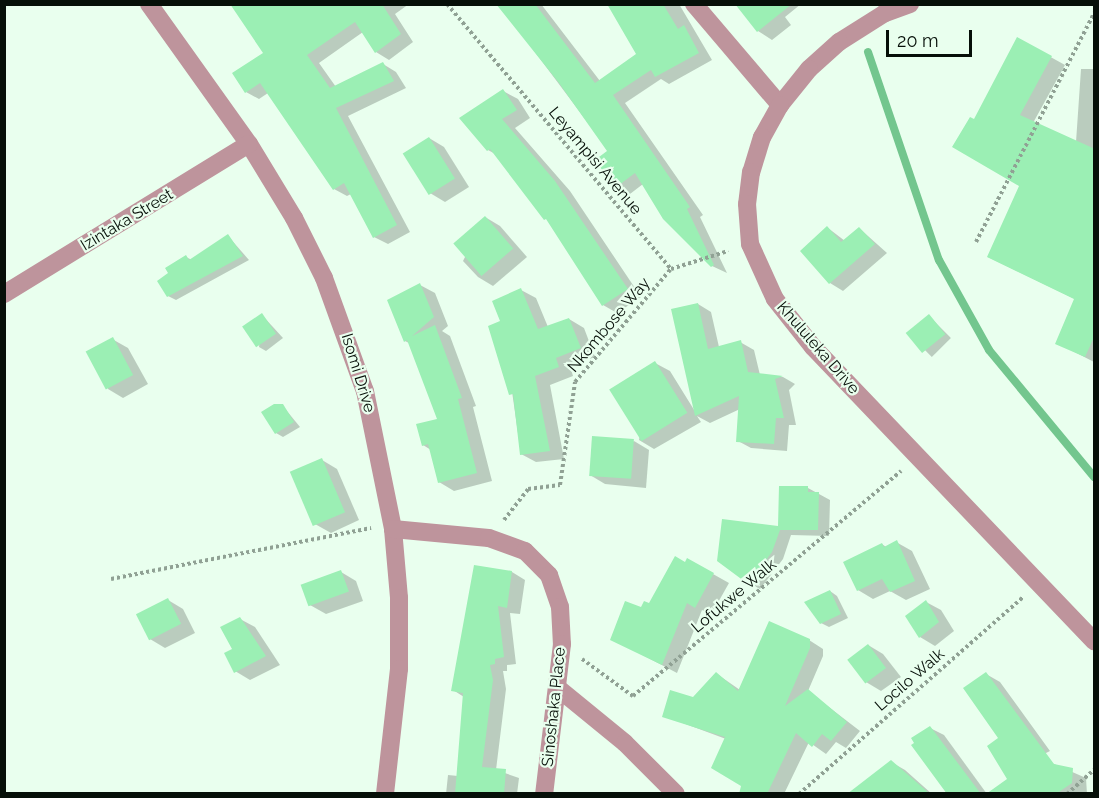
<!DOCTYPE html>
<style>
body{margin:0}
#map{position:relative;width:1099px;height:798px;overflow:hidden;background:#e9ffee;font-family:Raleway,sans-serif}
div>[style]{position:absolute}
.shadow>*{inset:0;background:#0003;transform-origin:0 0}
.stream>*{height:8px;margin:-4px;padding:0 4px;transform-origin:4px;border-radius:4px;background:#73c68e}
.building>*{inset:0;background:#9befb4;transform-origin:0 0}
.path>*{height:4px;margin-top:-2px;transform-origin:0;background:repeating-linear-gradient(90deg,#90a194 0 3px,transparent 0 6px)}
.minor>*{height:18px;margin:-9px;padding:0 9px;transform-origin:9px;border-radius:9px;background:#be949c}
span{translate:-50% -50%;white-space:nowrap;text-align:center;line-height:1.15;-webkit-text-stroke:4.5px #e9ffee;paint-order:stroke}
.street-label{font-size:16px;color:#060f08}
.frame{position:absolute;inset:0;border:6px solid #060f08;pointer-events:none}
.scale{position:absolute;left:886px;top:30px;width:86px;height:27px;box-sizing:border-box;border:3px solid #060f08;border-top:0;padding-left:8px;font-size:18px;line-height:21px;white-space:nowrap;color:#060f08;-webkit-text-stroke:4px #e9ffee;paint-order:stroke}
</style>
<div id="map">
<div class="shadow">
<i style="clip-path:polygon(301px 4px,409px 4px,395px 14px,413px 42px,389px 60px,376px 52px,363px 32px,319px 63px,336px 87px,383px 64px,396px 72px,406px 88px,348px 116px,410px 232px,388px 244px,374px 237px,351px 194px,347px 196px,334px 189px,268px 93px,259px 99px,246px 92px,266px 54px)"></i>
<i style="clip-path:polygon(499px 4px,541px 4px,600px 81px,638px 54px,609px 4px,679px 4px,712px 60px,669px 84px,661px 79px,625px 103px,703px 215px,700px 217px,727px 273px,712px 266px,643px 184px,630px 194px,616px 187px,609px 151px)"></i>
<i style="clip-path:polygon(737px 4px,801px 4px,785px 17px,791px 25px,772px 40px,758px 31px)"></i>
<i style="clip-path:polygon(1018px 39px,1065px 65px,1033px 123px,1076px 142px,1081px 69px,1094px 69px,1094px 362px,1057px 343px,1075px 299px,988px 257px,1021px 186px,974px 121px)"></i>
<i style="clip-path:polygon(503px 91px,518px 99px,530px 118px,515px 128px,570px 191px,641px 297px,617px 313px,603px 305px,551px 223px,497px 155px,488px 150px)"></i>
<i style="clip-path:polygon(429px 138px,444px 147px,469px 187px,445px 202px,430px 193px)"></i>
<i style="clip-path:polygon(485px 217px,500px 226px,527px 257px,493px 286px,478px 277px,463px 261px)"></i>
<i style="clip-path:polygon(828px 228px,845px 241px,859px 228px,887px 253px,843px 291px,830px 283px)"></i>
<i style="clip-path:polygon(228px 236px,249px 260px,176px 300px,168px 296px,186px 257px,192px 260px)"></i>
<i style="clip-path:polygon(420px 285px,435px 293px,448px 326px,442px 331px,450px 336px,476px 406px,473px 407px,492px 481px,454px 491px,439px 482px,431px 450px,423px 445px,439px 420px,411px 344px,405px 341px,389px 301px)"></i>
<i style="clip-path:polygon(521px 290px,536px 298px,548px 327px,569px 319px,584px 328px,595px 357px,570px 366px,573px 376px,550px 385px,564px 459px,536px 462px,521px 454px,502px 322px)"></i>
<i style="clip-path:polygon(698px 304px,711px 312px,719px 347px,740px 342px,754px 350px,760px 375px,783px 377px,795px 384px,789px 390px,796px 425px,789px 425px,787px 451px,751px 448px,738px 441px,740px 409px,710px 423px,697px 416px,701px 422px,654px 449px,639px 440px,655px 363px,670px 371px,696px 413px)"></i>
<i style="clip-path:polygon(262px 315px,283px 338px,266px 351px,259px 347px)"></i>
<i style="left:929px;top:316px;width:31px;height:27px;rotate:45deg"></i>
<i style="clip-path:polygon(112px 339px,128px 348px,148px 384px,123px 398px,108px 389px)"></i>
<i style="clip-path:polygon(282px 405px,300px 427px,283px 437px,276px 433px)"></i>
<i style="clip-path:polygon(634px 441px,649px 450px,646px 488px,605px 484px,590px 475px)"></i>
<i style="clip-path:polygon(322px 460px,337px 469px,359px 520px,331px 533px,315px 524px)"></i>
<i style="clip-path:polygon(808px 488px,830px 500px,829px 536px,791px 535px,783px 559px,760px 589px,749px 583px,779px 528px)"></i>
<i style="clip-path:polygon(896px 542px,912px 551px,930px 589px,906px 600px,890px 591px,873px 599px,858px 590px,882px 544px,886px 547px)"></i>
<i style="clip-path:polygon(688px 560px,729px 583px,711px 615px,702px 610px,677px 673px,612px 639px,650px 605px)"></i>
<i style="clip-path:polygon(476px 566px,512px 572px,525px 580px,520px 614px,510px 613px,516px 664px,507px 665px,507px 671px,503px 671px,506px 689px,496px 770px,519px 778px,517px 794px,446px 794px,448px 775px,458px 776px,464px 697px,453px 690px)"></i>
<i style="clip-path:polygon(341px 572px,356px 581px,363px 601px,326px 614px,310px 605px)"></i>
<i style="clip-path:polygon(830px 591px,837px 596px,848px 618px,829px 627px,821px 623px)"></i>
<i style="clip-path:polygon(168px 600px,183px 609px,195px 633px,165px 648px,150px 639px)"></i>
<i style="clip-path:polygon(926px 602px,941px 610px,954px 631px,935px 646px,920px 637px)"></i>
<i style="clip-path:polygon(240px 619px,255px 627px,280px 665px,250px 680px,235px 671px,234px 649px)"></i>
<i style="clip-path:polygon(809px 640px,823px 649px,823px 656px,808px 691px,860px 731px,846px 748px,836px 742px,826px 754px,809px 742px,784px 794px,748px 794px,726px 739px,664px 716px,694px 699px,717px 674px,740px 690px)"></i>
<i style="clip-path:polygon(868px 645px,883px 654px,901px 677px,881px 691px,866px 682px)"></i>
<i style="clip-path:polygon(986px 674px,1000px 682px,1050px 751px,1038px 757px,1086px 778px,1087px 794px,1060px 794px,1037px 760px,1000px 739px)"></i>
<i style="clip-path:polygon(930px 728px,944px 735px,987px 794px,949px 794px)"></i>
<i style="clip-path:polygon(891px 762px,905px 770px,932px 794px,868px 794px)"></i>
</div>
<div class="stream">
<i style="left:868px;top:52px;width:220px;rotate:71.2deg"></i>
<i style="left:939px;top:260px;width:103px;rotate:60.9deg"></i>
<i style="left:989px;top:350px;width:165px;rotate:50.4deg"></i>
</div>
<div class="building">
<i style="clip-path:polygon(230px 4px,382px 4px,401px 34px,375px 53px,355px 22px,307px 55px,330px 88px,383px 62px,394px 81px,336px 108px,397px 225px,373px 238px,344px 183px,333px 190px,260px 83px,245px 93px,232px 73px,263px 53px)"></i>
<i style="clip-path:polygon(496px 4px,535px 4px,595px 83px,636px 54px,607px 4px,663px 4px,678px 29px,684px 25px,699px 53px,655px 77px,651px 70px,613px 95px,690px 207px,687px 209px,714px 265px,711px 267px,663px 219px,635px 173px,615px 188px,595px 160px,607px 151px,559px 83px)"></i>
<i style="clip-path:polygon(735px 4px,792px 4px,757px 32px)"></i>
<i style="clip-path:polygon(1017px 37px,1052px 56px,1020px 115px,1095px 149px,1095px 335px,1085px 357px,1055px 344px,1074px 299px,987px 257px,1019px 186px,952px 147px,970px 117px,974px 119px)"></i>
<i style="clip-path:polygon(503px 89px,517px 110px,502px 119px,555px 181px,628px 289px,602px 306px,546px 219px,544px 220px,490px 149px,487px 151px,459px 118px)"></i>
<i style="left:429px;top:137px;width:49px;height:31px;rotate:58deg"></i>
<i style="left:485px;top:216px;width:43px;height:42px;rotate:49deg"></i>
<i style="clip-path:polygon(827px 226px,841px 242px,859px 227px,875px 244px,829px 284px,800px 251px)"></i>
<i style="clip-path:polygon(228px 234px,243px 256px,167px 297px,157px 281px,168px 273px,165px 268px,186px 255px,189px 260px)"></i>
<i style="clip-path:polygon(420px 283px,434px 317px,412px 336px,435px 325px,462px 398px,458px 399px,477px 473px,438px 483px,428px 444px,422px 446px,416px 424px,437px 419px,407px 340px,404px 342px,387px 300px)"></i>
<i style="clip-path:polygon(521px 288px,538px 329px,569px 318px,581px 348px,556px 358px,559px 367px,535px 376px,550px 451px,520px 455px,513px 394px,509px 395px,488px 326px,500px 321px,492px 301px)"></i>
<i style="clip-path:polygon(698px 303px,708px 349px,741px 340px,748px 372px,783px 376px,775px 379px,784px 418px,776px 418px,774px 444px,736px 442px,739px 396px,695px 416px,671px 309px)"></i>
<i style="left:262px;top:313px;width:25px;height:24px;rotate:56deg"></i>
<i style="left:929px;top:314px;width:26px;height:30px;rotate:51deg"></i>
<i style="left:113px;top:337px;width:43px;height:31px;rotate:62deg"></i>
<i style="left:655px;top:361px;width:61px;height:54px;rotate:58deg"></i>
<i style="clip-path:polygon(274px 404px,283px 404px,294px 422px,275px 434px,261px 412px)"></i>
<i style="left:592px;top:436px;width:42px;height:40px;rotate:4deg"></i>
<i style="left:322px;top:458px;width:59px;height:35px;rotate:67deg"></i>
<i style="clip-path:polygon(779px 486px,808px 486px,808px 492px,819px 492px,818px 530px,780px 530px,772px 552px,748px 584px,717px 561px,722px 519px,778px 526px)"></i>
<i style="clip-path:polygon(897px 540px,915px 581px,890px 592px,882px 579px,857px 591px,843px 562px,882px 543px,884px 547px)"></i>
<i style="clip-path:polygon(675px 556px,685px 562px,687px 558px,714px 573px,695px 608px,687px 603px,662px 665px,610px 640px,625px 601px,641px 607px,644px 601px,649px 603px)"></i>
<i style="clip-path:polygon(474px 565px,512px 571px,507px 608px,498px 606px,504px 657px,495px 659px,495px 664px,490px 665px,493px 680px,482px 767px,506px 769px,504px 794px,455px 794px,463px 693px,451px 691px)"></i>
<i style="left:341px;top:570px;width:23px;height:43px;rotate:70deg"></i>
<i style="clip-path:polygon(830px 590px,841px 614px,820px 624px,804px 602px)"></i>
<i style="left:168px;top:598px;width:29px;height:36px;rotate:63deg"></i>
<i style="clip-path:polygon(926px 600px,939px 622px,919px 638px,905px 616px)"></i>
<i style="clip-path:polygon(240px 617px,266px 656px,234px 673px,224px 653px,232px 649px,220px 627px)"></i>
<i style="clip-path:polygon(769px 621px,810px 639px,810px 648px,785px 706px,808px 689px,847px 722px,831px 741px,822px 734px,812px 747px,796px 733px,767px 794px,739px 794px,741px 786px,711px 768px,725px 737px,662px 717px,670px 690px,693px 697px,716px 672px,738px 691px)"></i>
<i style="left:868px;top:644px;width:30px;height:26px;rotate:53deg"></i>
<i style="clip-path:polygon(986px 672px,1054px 764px,1073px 768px,1072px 783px,1056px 794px,986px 794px,1007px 779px,987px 746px,998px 738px,963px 688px)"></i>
<i style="clip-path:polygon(930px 726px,981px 794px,947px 794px,911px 745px,914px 743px,911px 738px)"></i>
<i style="clip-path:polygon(891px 760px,930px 794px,847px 794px)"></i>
</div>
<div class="path">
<i style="left:447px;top:4px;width:347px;rotate:49.8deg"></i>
<i style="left:671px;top:269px;width:60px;rotate:-17.5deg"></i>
<i style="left:976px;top:242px;width:258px;rotate:-62.7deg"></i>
<i style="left:504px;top:520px;width:39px;rotate:-52deg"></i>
<i style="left:528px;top:489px;width:32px;rotate:-7deg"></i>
<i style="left:560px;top:485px;width:104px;rotate:-81.7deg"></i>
<i style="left:575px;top:382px;width:148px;rotate:-49.7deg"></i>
<i style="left:111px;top:579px;width:265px;rotate:-11.1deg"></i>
<i style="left:582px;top:659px;width:63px;rotate:36deg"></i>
<i style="left:633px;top:696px;width:350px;rotate:-40deg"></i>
<i style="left:799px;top:794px;width:298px;rotate:-41.3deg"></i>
<i style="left:1067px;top:794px;width:36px;rotate:-42deg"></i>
</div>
<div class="minor">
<i style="left:149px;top:4px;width:172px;rotate:54.5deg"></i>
<i style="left:249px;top:144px;width:87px;rotate:58.7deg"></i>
<i style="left:294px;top:218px;width:67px;rotate:63.4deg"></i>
<i style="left:324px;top:278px;width:120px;rotate:70.1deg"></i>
<i style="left:365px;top:391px;width:141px;rotate:78.5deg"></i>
<i style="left:393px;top:529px;width:69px;rotate:85deg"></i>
<i style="left:399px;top:598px;width:71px;rotate:90deg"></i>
<i style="left:399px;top:669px;width:126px;rotate:96.4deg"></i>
<i style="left:694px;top:4px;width:133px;rotate:49.6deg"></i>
<i style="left:910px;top:4px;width:27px;rotate:160deg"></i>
<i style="left:885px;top:13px;width:54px;rotate:147.8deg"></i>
<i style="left:839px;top:42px;width:40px;rotate:138deg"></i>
<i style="left:809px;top:69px;width:46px;rotate:128.9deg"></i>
<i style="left:780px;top:105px;width:37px;rotate:119deg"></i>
<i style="left:762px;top:137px;width:37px;rotate:107deg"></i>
<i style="left:751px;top:172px;width:32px;rotate:97deg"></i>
<i style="left:747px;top:204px;width:40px;rotate:85.7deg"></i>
<i style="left:750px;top:244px;width:60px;rotate:65.6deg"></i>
<i style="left:775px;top:299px;width:61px;rotate:51.6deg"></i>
<i style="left:813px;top:347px;width:407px;rotate:46.3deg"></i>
<i style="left:4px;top:294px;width:287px;rotate:-31.5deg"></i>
<i style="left:393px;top:529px;width:96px;rotate:5.4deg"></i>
<i style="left:489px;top:538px;width:38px;rotate:20deg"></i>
<i style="left:525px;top:551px;width:34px;rotate:45deg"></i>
<i style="left:549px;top:575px;width:34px;rotate:71deg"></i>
<i style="left:560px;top:607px;width:37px;rotate:87deg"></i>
<i style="left:562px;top:644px;width:151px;rotate:96.8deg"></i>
<i style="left:559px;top:689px;width:85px;rotate:39.3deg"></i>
<i style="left:625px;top:743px;width:72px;rotate:45deg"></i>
</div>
<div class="street-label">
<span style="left:595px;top:161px;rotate:50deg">Leyampisi Avenue</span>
<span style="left:127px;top:220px;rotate:-31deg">Izintaka Street</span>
<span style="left:609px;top:325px;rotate:-50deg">Nkombose Way</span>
<span style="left:818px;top:348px;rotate:49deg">Khululeka Drive</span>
<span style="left:358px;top:373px;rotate:73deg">Isomi Drive</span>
<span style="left:734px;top:596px;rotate:-40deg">Lofukwe Walk</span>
<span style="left:910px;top:680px;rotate:-41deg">Locilo Walk</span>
<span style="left:554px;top:707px;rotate:-84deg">Sinoshaka Place</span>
</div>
<div class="frame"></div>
<div class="scale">20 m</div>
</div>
